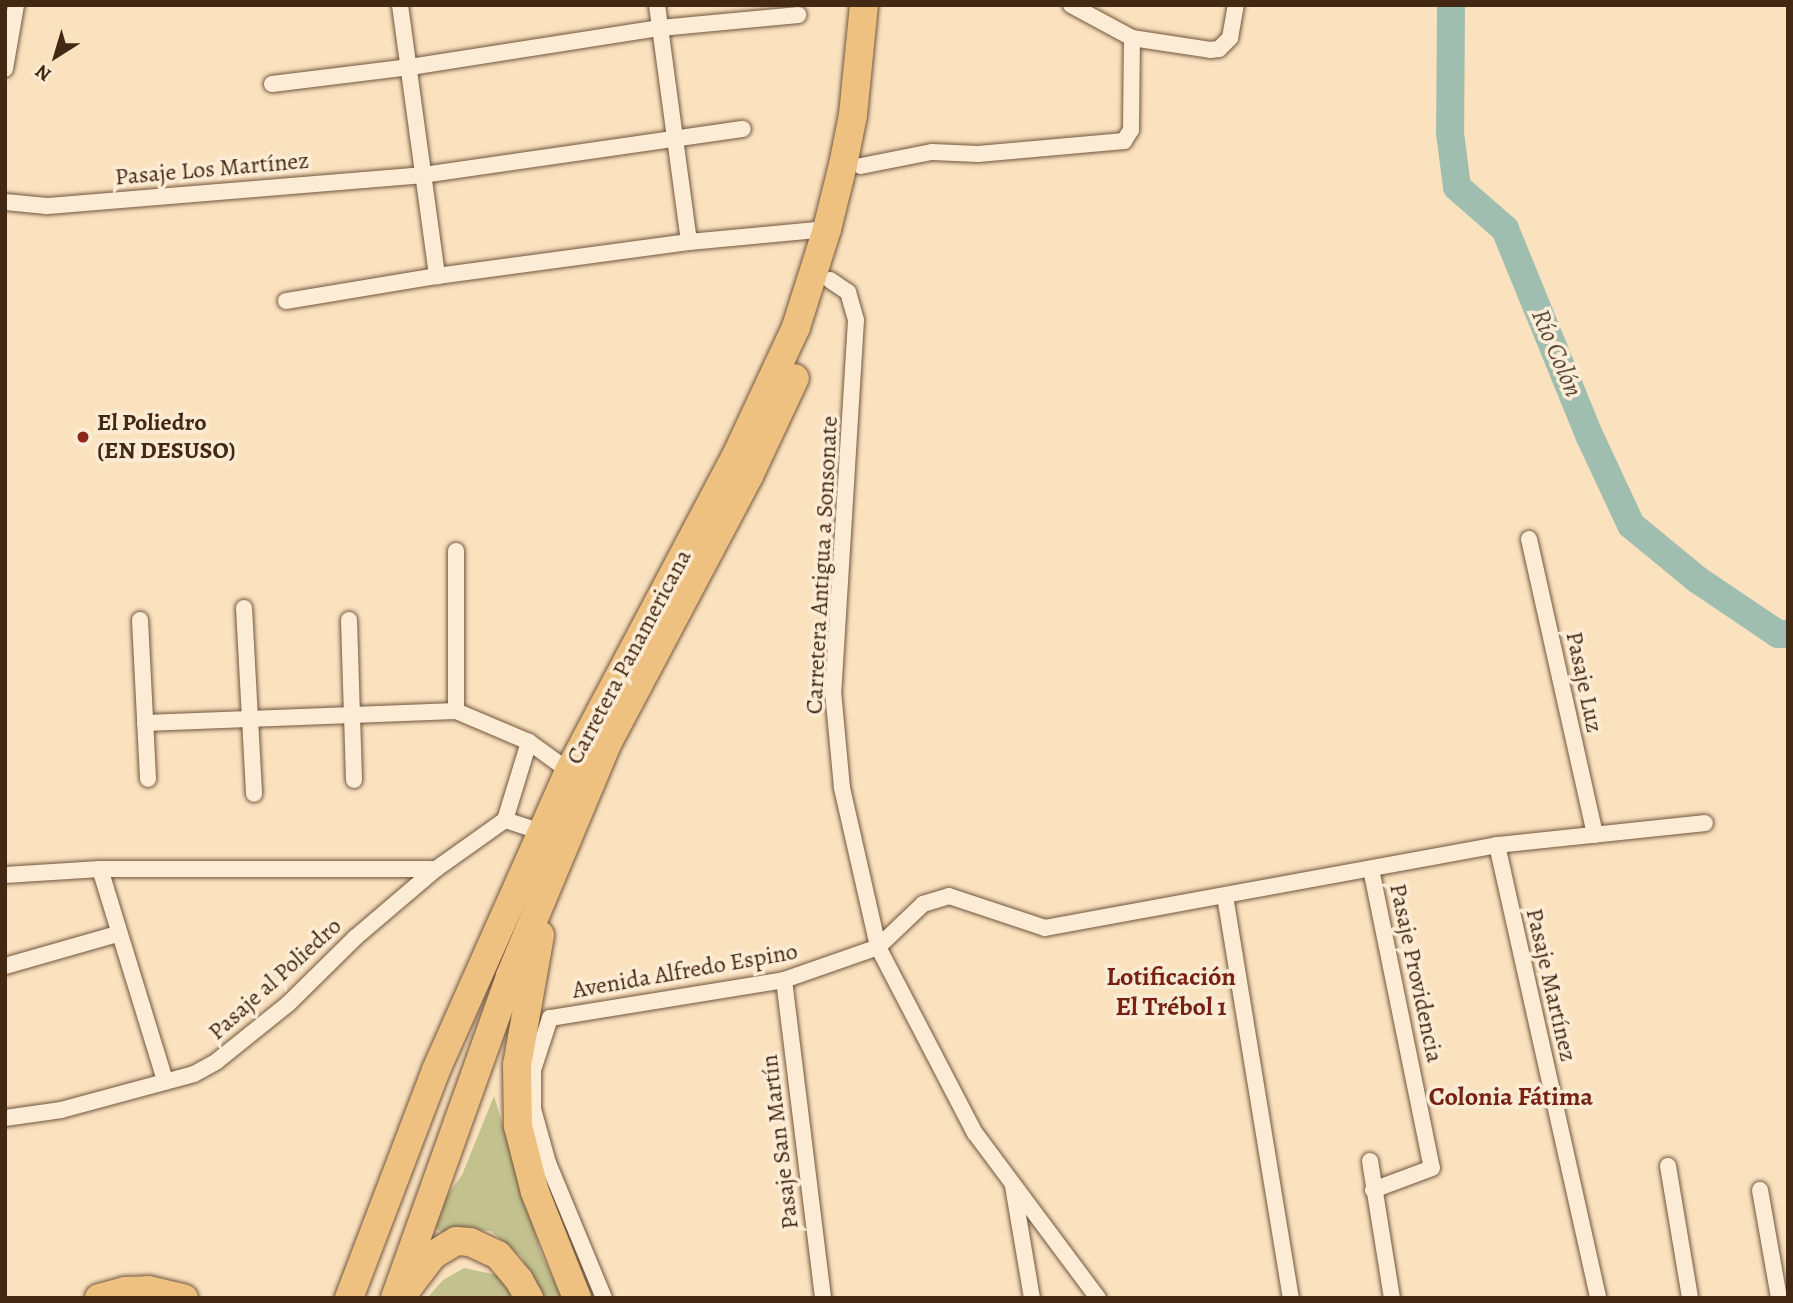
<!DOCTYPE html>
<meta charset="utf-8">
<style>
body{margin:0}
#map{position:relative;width:1793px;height:1303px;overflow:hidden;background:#fbe2bf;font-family:Alegreya,serif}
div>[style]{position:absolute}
.green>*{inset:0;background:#c3c28f}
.river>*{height:28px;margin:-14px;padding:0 14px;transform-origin:14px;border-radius:14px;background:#9fbeb0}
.roads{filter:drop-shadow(0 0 2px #71563e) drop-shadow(0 0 2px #71563e)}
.minor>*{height:16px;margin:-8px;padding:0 8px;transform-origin:8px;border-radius:8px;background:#fcecd5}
.trunk>*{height:28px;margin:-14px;padding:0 14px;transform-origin:14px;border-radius:14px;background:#eec180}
.dots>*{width:19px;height:19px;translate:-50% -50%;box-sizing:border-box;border:4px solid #fcecd5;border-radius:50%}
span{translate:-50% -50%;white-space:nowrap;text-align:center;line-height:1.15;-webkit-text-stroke:7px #fcecd5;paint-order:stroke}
.street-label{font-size:24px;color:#432813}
.poi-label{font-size:24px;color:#432813;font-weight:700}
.left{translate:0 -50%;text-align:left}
.water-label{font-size:26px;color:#5a4e3a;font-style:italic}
.neighbourhood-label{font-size:26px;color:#7a1f14;font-weight:700}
.frame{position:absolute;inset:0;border:7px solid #432813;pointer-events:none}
.north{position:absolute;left:21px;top:21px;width:70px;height:70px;-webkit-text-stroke:5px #fcecd5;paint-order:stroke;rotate:217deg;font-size:19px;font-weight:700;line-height:28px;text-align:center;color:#432813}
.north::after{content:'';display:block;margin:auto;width:24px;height:32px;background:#432813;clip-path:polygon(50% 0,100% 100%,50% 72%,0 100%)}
</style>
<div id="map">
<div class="green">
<i style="clip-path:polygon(494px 1096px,541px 1253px,562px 1298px,545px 1298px,521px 1256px,491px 1231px,465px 1229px,442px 1232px,427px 1224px,462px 1175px)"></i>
<i style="clip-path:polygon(464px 1268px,497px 1275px,514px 1298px,427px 1298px,443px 1280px)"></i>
</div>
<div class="river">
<i style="left:1451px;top:5px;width:128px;rotate:90.4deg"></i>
<i style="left:1450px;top:133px;width:54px;rotate:82.6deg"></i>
<i style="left:1457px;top:187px;width:64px;rotate:41.2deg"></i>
<i style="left:1505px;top:229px;width:225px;rotate:67.8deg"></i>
<i style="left:1590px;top:437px;width:97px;rotate:65deg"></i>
<i style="left:1631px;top:525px;width:87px;rotate:39.4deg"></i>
<i style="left:1698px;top:580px;width:97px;rotate:34deg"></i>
<i style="left:1778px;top:634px;width:10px"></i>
</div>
<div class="roads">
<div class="minor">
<i style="left:400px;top:5px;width:274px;rotate:82.2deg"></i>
<i style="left:657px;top:5px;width:239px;rotate:82.3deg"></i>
<i style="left:1071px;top:5px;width:69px;rotate:28.4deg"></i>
<i style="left:1132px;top:38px;width:79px;rotate:8.7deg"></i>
<i style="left:1210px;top:50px;width:9px;rotate:-6deg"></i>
<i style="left:1219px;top:49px;width:16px;rotate:-45deg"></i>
<i style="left:1230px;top:38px;width:34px;rotate:-80deg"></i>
<i style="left:5px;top:69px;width:65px;rotate:-80.2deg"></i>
<i style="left:272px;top:84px;width:139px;rotate:-7deg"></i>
<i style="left:410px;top:67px;width:253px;rotate:-8.9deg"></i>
<i style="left:660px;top:28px;width:139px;rotate:-5.4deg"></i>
<i style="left:861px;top:166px;width:72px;rotate:-11.2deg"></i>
<i style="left:932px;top:152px;width:46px;rotate:2.5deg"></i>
<i style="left:978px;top:154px;width:147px;rotate:-5.1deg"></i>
<i style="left:1124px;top:141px;width:13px;rotate:-58deg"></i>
<i style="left:1131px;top:130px;width:92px;rotate:-89.4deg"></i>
<i style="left:5px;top:202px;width:42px;rotate:5.4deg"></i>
<i style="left:47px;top:206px;width:377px;rotate:-4.7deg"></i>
<i style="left:423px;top:175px;width:323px;rotate:-8.2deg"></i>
<i style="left:830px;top:280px;width:22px;rotate:34deg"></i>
<i style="left:848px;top:292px;width:29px;rotate:74deg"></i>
<i style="left:856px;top:320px;width:372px;rotate:93.5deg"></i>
<i style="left:833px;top:691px;width:97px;rotate:84.7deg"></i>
<i style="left:842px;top:788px;width:163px;rotate:77.2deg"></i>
<i style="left:878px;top:947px;width:210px;rotate:62.5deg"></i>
<i style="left:975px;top:1133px;width:206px;rotate:53.3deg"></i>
<i style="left:286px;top:301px;width:153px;rotate:-9.4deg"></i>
<i style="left:437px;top:276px;width:254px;rotate:-7.7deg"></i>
<i style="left:689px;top:242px;width:139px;rotate:-5.4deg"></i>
<i style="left:1529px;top:539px;width:303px;rotate:77.4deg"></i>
<i style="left:456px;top:551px;width:160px;rotate:90deg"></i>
<i style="left:244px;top:608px;width:186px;rotate:86.9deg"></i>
<i style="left:140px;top:620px;width:159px;rotate:87.1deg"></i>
<i style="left:349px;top:620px;width:160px;rotate:88.2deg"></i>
<i style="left:145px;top:723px;width:311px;rotate:-2.2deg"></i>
<i style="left:456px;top:711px;width:79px;rotate:23deg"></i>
<i style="left:529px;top:742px;width:49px;rotate:35.9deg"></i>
<i style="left:505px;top:820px;width:82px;rotate:-72.9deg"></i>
<i style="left:1497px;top:845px;width:464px;rotate:77.4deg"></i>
<i style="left:100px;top:869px;width:221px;rotate:72.9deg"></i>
<i style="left:1371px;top:869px;width:305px;rotate:78.5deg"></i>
<i style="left:1432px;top:1168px;width:63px;rotate:159.6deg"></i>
<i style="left:5px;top:875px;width:95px;rotate:-3.6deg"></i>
<i style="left:100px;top:869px;width:336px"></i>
<i style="left:1225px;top:896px;width:407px;rotate:80.7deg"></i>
<i style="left:5px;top:966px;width:116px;rotate:-15.9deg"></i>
<i style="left:784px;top:980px;width:320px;rotate:83deg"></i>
<i style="left:5px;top:1118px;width:57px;rotate:-8.1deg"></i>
<i style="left:61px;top:1110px;width:138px;rotate:-15.1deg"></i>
<i style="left:194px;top:1074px;width:26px;rotate:-29deg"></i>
<i style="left:217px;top:1061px;width:91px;rotate:-38.8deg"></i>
<i style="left:288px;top:1004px;width:95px;rotate:-44.6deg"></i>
<i style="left:356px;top:937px;width:105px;rotate:-40.4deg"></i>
<i style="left:436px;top:869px;width:85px;rotate:-35.4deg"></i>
<i style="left:505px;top:820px;width:40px;rotate:18deg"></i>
<i style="left:1370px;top:1161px;width:139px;rotate:80.9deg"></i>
<i style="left:1668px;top:1166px;width:134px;rotate:80.5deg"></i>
<i style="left:1013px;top:1186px;width:114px;rotate:80.4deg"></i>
<i style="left:1760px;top:1190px;width:110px;rotate:80deg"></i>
<i style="left:604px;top:1298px;width:146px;rotate:-112.5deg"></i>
<i style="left:548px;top:1163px;width:56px;rotate:-105.5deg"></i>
<i style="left:533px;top:1109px;width:39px;rotate:-90deg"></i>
<i style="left:533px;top:1070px;width:55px;rotate:-71.9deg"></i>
<i style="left:550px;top:1018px;width:237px;rotate:-9.2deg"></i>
<i style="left:784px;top:980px;width:100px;rotate:-19.3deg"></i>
<i style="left:878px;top:947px;width:62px;rotate:-43.7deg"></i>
<i style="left:923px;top:904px;width:27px;rotate:-17deg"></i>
<i style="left:949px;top:896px;width:101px;rotate:18.4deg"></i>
<i style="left:1045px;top:928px;width:460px;rotate:-10.4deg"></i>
<i style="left:1497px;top:845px;width:209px;rotate:-6deg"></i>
</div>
<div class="trunk">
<i style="left:540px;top:935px;width:132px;rotate:100deg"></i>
<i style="left:517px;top:1065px;width:61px;rotate:89.1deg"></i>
<i style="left:518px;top:1126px;width:68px;rotate:75.6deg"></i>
<i style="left:535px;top:1192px;width:114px;rotate:68.4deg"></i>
<i style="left:407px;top:1289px;width:43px;rotate:-52.6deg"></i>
<i style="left:433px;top:1255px;width:27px;rotate:-31deg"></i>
<i style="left:456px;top:1241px;width:14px;rotate:4deg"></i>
<i style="left:470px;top:1242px;width:31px;rotate:25deg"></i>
<i style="left:498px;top:1255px;width:33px;rotate:50deg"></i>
<i style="left:519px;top:1280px;width:21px;rotate:61deg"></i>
<i style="left:99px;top:1298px;width:27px;rotate:-15deg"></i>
<i style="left:125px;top:1291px;width:23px;rotate:-2deg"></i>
<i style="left:148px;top:1290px;width:37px;rotate:13deg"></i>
<i style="left:349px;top:1298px;width:244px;rotate:-69.1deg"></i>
<i style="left:436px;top:1070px;width:327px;rotate:-66deg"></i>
<i style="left:569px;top:771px;width:354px;rotate:-62.1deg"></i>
<i style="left:735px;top:458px;width:145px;rotate:-65deg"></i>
<i style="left:796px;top:327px;width:103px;rotate:-72.4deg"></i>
<i style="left:827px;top:229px;width:66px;rotate:-76deg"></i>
<i style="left:843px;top:165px;width:51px;rotate:-78.7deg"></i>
<i style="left:853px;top:115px;width:111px;rotate:-84.3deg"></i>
<i style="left:395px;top:1298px;width:342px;rotate:-70.3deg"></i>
<i style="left:510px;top:976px;width:251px;rotate:-67.3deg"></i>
<i style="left:607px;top:744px;width:303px;rotate:-62.1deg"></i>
<i style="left:749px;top:476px;width:108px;rotate:-64.9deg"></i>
</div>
</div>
<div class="dots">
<i style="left:83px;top:437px;background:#8f2418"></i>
</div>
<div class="street-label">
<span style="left:212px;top:169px;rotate:-5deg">Pasaje Los Martínez</span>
<span style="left:822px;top:565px;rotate:-87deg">Carretera Antigua a Sonsonate</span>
<span style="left:629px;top:657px;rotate:-62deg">Carretera Panamericana</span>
<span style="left:1584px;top:682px;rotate:78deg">Pasaje Luz</span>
<span style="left:685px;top:971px;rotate:-10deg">Avenida Alfredo Espino</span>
<span style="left:1416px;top:973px;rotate:78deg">Pasaje Providencia</span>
<span style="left:275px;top:979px;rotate:-42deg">Pasaje al Poliedro</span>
<span style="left:1551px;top:985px;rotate:77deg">Pasaje Martínez</span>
<span style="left:780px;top:1142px;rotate:-97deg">Pasaje San Martín</span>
</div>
<div class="poi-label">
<span class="left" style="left:97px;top:437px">El Poliedro<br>(EN DESUSO)</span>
</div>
<div class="water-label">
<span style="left:1557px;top:353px;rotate:67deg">Río Colón</span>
</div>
<div class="neighbourhood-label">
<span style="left:1171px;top:992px">Lotificación<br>El Trébol 1</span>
<span style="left:1511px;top:1097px">Colonia Fátima</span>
</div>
<div class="frame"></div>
<div class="north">N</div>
</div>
